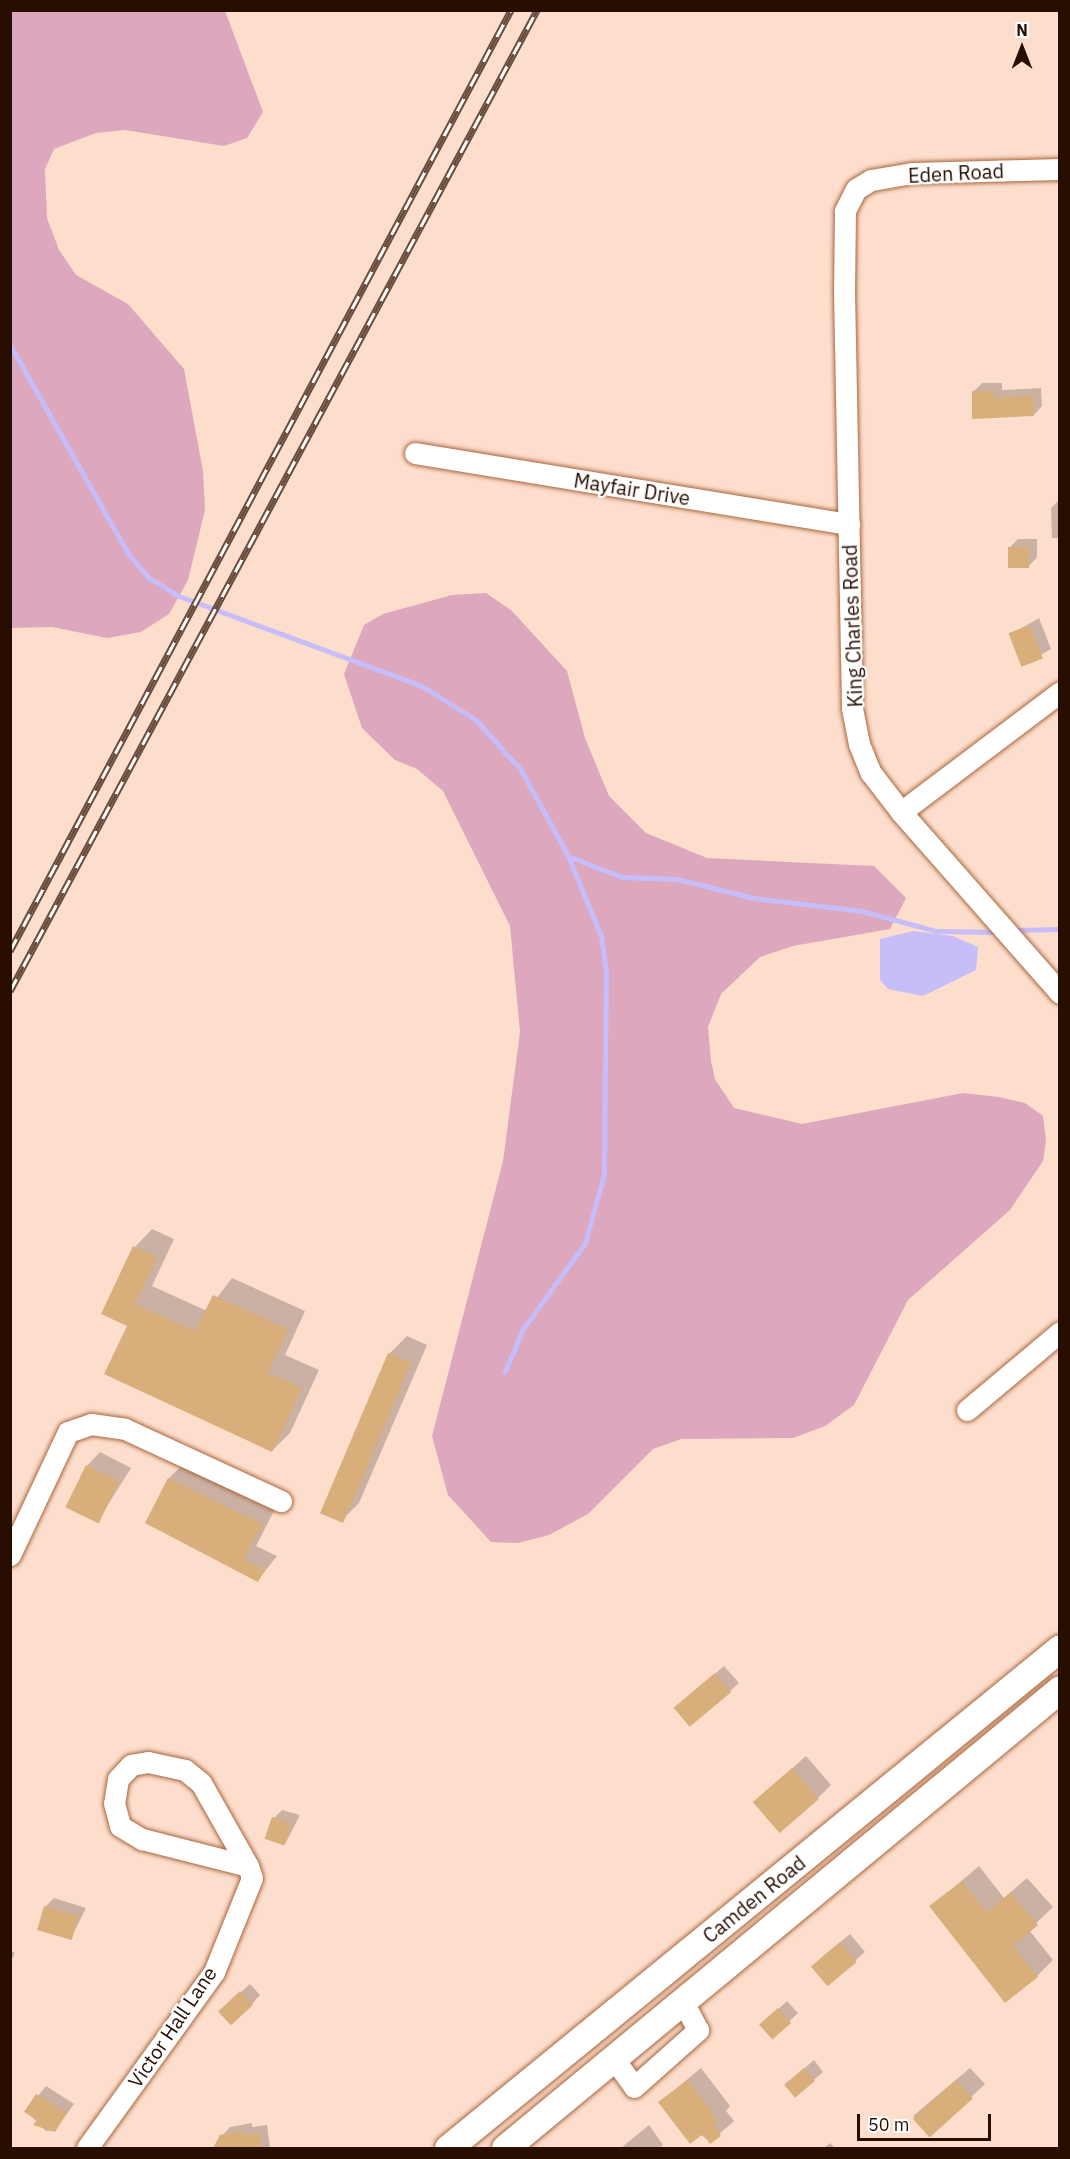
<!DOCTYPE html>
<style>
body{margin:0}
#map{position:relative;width:1070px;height:2159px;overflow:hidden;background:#fddecd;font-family:"IBM Plex Sans",sans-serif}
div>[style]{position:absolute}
.green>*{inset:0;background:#dda7be}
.water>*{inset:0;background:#c7bdf9}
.shadow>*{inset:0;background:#0003}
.stream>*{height:5px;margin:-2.5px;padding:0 2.5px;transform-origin:2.5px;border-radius:2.5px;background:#c7bdf9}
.building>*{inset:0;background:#d8ae7a;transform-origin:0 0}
.roads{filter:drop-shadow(0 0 2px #a9663b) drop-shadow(0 0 2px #a9663b)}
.minor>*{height:21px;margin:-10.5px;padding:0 10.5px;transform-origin:10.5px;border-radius:10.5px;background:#fff}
.major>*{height:27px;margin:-13.5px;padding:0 13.5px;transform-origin:13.5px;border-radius:13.5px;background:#fff}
.rail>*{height:7px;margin-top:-3.5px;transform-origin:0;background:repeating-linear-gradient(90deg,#fff 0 14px,#684d3e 0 28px);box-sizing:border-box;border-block:2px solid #684d3e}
span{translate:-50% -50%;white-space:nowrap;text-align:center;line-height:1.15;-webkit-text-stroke:4.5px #fff;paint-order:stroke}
.street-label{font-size:20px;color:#270e00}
.frame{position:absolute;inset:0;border:12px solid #270e00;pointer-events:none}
.north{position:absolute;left:992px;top:18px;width:60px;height:60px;-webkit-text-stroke:4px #fff;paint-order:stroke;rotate:0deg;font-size:16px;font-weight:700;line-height:24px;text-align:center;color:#270e00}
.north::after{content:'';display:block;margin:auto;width:21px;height:27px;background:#270e00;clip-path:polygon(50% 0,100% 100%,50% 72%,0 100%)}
.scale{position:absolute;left:857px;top:2114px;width:134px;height:27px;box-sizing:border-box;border:3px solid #270e00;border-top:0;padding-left:8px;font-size:18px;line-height:21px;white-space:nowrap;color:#270e00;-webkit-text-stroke:4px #fff;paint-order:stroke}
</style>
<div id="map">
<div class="green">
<i style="clip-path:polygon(10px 11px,225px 11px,263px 112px,247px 138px,224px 146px,125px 130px,96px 133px,54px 149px,45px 169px,47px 218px,59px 250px,76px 275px,128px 304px,184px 369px,203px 471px,205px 510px,188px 580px,169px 614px,141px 632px,107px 638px,52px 627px,11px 628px)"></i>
<i style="clip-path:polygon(486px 593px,512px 611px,567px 671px,585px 738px,609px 796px,646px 833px,707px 858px,874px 866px,906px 898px,890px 929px,793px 946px,760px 957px,721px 994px,708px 1027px,711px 1061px,715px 1079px,734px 1108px,802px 1124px,963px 1093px,999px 1097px,1025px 1103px,1043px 1116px,1046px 1140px,1043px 1161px,1010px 1210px,908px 1300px,854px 1405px,825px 1426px,793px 1438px,681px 1439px,653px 1449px,588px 1514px,549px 1535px,518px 1543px,491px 1542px,448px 1495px,432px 1436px,503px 1161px,520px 1032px,510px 926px,443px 791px,417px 769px,395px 760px,362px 728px,344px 674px,364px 625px,383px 614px,452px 595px)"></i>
</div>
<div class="water">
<i style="clip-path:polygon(913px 931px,953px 936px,978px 947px,976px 970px,923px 996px,888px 989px,880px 980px,880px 939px)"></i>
</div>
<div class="shadow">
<i style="clip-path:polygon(982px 383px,1002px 383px,1002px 390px,1041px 388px,1042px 406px,1034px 415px,973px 392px)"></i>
<i style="clip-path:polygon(1060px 499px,1060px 538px,1052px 538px,1051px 508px)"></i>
<i style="clip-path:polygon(1018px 539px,1037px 539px,1037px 557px,1029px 566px,1009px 548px)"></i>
<i style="clip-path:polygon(1039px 618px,1051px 649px,1023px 665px,1011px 634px)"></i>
<i style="clip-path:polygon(152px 1229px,174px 1239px,152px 1286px,207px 1311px,232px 1278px,305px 1311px,285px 1355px,319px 1370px,290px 1433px,272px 1451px,129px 1325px,103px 1313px,135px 1247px)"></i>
<i style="clip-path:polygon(407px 1336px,427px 1345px,359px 1503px,341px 1521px,389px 1354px)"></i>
<i style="clip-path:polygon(100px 1452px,131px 1468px,97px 1522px,87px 1466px)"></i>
<i style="clip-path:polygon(182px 1465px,274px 1511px,256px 1546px,277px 1556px,258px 1580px,147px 1522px,169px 1478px)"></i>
<i style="clip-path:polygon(724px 1666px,739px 1683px,730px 1691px,684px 1700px)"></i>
<i style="clip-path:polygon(806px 1756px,831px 1785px,818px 1798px,754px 1802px)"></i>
<i style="clip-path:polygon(282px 1810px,300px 1815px,285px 1844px,274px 1818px)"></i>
<i style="clip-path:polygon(979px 1866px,1004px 1898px,1027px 1878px,1053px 1907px,1029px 1930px,1053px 1960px,1037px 1976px,931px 1907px)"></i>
<i style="clip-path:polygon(54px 1898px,86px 1908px,71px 1938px,45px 1907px)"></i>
<i style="clip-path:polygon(850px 1934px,865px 1952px,828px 1985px,821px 1958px)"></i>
<i style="clip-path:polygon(10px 1951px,15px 1953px,10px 1963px)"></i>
<i style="clip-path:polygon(250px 1984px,260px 1995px,252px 2004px,229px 2003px)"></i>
<i style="clip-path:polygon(787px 2001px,798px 2013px,773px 2037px,771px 2016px)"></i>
<i style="clip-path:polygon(814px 2060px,823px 2072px,814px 2080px,786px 2084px)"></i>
<i style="clip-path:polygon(701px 2068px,730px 2106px,726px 2111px,734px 2121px,710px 2142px,660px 2102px)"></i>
<i style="clip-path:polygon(970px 2068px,985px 2084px,931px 2135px,913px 2116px)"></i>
<i style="clip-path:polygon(46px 2086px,74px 2104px,55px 2130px,46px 2131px,26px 2111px)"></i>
<i style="clip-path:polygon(252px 2123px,252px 2127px,267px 2125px,270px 2148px,224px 2148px,222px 2136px,230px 2127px)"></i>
<i style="clip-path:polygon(649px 2125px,663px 2145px,659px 2148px,621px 2148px)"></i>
<i style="clip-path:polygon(830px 2143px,835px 2148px,824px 2148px)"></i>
</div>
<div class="stream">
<i style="left:10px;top:345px;width:238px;rotate:60.5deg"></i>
<i style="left:127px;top:552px;width:33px;rotate:50deg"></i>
<i style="left:148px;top:577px;width:36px;rotate:32deg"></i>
<i style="left:179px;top:596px;width:259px;rotate:20.3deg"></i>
<i style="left:422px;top:686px;width:64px;rotate:32.2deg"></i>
<i style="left:476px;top:720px;width:67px;rotate:48deg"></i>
<i style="left:521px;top:770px;width:98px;rotate:61.3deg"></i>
<i style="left:568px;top:856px;width:87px;rotate:67.6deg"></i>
<i style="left:601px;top:936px;width:36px;rotate:82deg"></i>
<i style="left:606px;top:972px;width:202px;rotate:90.6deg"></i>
<i style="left:604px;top:1174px;width:72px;rotate:105.4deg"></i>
<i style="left:585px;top:1243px;width:106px;rotate:125.8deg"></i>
<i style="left:523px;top:1329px;width:46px;rotate:113.2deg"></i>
<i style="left:568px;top:856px;width:58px;rotate:21.3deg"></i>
<i style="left:622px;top:877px;width:55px;rotate:2.1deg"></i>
<i style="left:677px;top:879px;width:79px;rotate:13.9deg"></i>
<i style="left:754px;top:898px;width:109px;rotate:6.9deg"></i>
<i style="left:862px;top:911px;width:77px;rotate:15.1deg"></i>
<i style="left:936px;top:931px;width:62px;rotate:0.9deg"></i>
<i style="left:1014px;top:930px;width:46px;rotate:-1.2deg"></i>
</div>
<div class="building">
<i style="clip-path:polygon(972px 391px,994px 391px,994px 398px,1033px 396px,1034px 416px,972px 419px)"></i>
<i style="left:1008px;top:547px;width:21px;height:21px"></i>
<i style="left:1030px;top:625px;width:36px;height:23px;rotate:69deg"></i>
<i style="clip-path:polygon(133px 1246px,157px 1257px,135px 1304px,195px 1331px,213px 1295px,288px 1329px,268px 1373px,302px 1388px,272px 1452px,104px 1374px,127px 1326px,101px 1314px)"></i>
<i style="left:388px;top:1353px;width:25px;height:174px;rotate:23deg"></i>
<i style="left:86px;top:1465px;width:37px;height:47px;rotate:26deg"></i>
<i style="clip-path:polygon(168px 1478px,262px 1524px,244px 1559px,265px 1570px,258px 1582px,145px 1523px)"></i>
<i style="left:715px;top:1673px;width:25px;height:54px;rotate:50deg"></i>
<i style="left:792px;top:1768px;width:41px;height:52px;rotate:49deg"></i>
<i style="left:272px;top:1817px;width:21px;height:23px;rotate:19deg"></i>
<i style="clip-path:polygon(962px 1881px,987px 1913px,1010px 1893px,1038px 1925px,1013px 1946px,1038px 1977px,1005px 2003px,929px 1906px)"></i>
<i style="left:44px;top:1906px;width:36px;height:25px;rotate:16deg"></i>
<i style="left:840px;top:1942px;width:26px;height:38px;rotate:50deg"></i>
<i style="left:240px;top:1991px;width:19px;height:30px;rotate:47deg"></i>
<i style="left:778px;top:2008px;width:20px;height:25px;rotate:49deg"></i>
<i style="left:804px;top:2068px;width:17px;height:26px;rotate:50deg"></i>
<i style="clip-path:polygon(688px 2080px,718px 2121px,713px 2124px,721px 2136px,710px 2144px,703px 2134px,690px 2144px,658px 2102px)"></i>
<i style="left:956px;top:2080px;width:25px;height:58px;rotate:48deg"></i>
<i style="clip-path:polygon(36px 2094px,67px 2113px,55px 2132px,33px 2125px,37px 2120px,24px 2112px)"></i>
<i style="clip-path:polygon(243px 2131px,244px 2135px,259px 2133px,262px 2148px,213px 2148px,220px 2135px)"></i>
</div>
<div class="roads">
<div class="minor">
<i style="left:1060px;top:169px;width:148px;rotate:178.5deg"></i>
<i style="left:912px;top:173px;width:42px;rotate:170.3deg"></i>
<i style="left:871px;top:180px;width:17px;rotate:149deg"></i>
<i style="left:856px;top:189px;width:25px;rotate:117deg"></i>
<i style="left:845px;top:211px;width:79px;rotate:90.7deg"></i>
<i style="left:844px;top:290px;width:418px;rotate:88.9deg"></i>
<i style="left:852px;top:708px;width:37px;rotate:79deg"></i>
<i style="left:859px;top:744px;width:31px;rotate:68deg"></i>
<i style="left:871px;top:773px;width:49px;rotate:52.4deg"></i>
<i style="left:901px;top:812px;width:241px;rotate:48.7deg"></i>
<i style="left:415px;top:453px;width:440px;rotate:9.3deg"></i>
<i style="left:901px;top:812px;width:199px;rotate:-37deg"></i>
<i style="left:967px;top:1410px;width:121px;rotate:-40deg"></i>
<i style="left:10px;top:1555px;width:136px;rotate:-64.8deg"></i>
<i style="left:68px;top:1432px;width:24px;rotate:-19deg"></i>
<i style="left:91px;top:1424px;width:34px;rotate:8deg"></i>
<i style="left:125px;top:1429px;width:172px;rotate:24.8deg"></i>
<i style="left:614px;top:2059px;width:34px;rotate:54deg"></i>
<i style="left:634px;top:2087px;width:86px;rotate:-41.7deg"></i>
<i style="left:698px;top:2030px;width:32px;rotate:-118deg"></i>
<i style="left:87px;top:2148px;width:217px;rotate:-54.2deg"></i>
<i style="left:214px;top:1972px;width:101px;rotate:-68deg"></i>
<i style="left:252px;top:1878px;width:13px;rotate:-108deg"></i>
<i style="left:248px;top:1866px;width:95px;rotate:-119.5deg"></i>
<i style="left:201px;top:1783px;width:21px;rotate:-141deg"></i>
<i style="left:185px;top:1770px;width:38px;rotate:-168deg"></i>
<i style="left:148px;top:1762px;width:17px;rotate:170deg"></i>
<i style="left:131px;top:1765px;width:19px;rotate:133deg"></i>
<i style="left:118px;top:1779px;width:24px;rotate:99deg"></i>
<i style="left:114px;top:1803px;width:24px;rotate:75deg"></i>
<i style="left:120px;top:1826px;width:26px;rotate:31deg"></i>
<i style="left:142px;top:1839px;width:109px;rotate:14.3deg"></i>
</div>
<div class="major">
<i style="left:448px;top:2148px;width:790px;rotate:-39.25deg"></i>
<i style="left:505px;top:2148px;width:720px;rotate:-39.59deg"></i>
</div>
</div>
<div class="rail">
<i style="left:10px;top:951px;width:1066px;rotate:-61.97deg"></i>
<i style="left:10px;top:991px;width:1114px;rotate:-61.75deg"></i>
</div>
<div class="street-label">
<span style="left:956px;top:173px;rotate:-3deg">Eden Road</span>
<span style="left:632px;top:489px;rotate:9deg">Mayfair Drive</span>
<span style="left:852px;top:626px;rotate:-92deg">King Charles Road</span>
<span style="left:754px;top:1899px;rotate:-39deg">Camden Road</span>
<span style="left:172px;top:2027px;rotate:-56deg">Victor Hall Lane</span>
</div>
<div class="frame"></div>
<div class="north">N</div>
<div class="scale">50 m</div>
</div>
